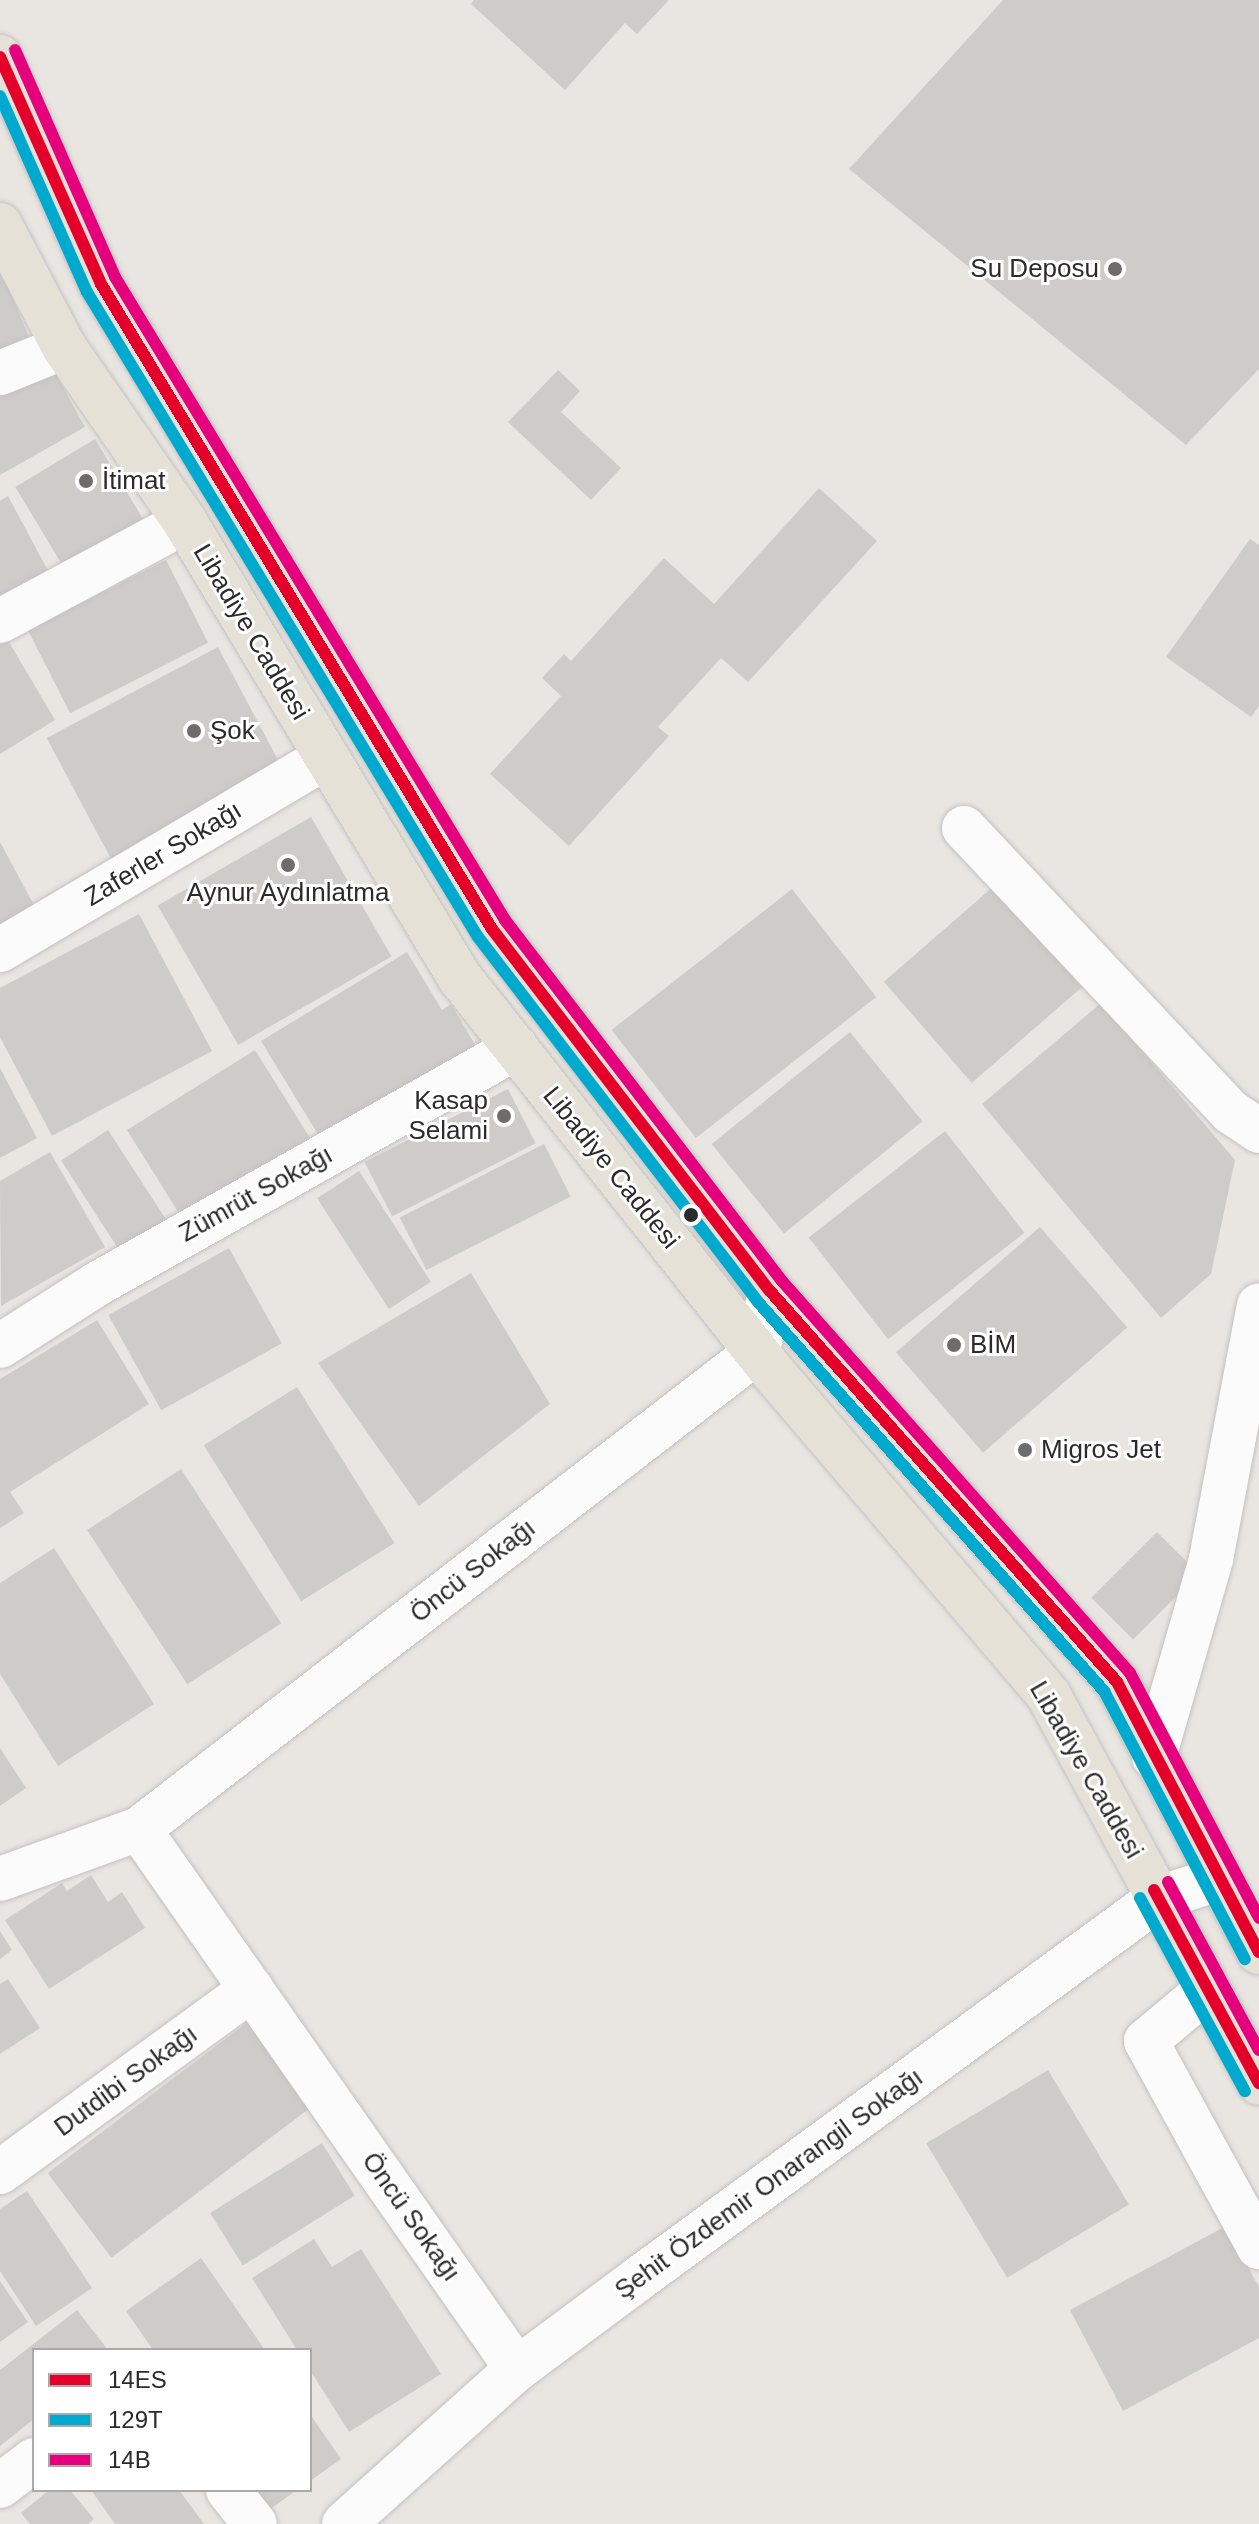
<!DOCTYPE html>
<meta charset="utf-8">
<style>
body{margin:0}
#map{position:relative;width:1259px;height:2524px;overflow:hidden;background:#e9e6e2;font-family:Helvetica,sans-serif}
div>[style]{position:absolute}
.building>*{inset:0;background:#ceccc9;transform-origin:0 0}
.roads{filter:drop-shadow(0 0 2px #c3c2c2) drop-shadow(0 0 2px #c3c2c2)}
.minor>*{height:44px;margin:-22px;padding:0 22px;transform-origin:22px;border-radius:22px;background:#fcfbfb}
.major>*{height:44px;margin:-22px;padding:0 22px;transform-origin:22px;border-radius:22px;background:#e6e1d6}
.bus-1>*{height:12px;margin:-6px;padding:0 6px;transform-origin:6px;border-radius:6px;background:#e4002b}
.bus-2>*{height:12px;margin:-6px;padding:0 6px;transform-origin:6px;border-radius:6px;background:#00a9ce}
.bus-3>*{height:12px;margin:-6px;padding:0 6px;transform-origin:6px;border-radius:6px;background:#e5007d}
.dots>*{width:22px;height:22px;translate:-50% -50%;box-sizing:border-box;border:4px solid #fff;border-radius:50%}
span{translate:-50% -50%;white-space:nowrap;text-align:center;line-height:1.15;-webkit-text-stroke:6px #fff;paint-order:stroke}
.poi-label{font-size:26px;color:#2b2b2b}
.right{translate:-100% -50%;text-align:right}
.left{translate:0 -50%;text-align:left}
.street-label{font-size:26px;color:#2b2b2b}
.legend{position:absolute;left:32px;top:2348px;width:280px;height:144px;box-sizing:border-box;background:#fff;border:2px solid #aaa;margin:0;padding:10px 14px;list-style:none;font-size:24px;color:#2b2b2b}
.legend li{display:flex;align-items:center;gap:16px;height:40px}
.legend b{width:40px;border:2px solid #aaa}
</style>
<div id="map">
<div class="building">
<i style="clip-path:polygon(474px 0,669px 0,637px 34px,625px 23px,565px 90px,471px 4px)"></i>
<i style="clip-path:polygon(1003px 0,1259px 0,1259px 369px,1186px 445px,849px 169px)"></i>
<i style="clip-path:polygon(0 268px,32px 344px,0 357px)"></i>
<i style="clip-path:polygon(48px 360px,85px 427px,0 475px,0 387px)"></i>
<i style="clip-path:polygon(558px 370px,580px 391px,561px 412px,621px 468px,591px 500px,508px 422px)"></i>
<i style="left:95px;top:439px;width:102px;height:93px;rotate:59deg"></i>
<i style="clip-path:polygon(819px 488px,877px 541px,748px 682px,721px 658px,658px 727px,669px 736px,569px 846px,490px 774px,561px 696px,542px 678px,564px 654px,571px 661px,664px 558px,714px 604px)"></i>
<i style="clip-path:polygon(8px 496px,54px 582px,0 612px,0 501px)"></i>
<i style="clip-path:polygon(1250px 539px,1259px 545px,1259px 706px,1251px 717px,1166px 657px)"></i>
<i style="left:166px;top:560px;width:93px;height:155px;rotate:63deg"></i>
<i style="clip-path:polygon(6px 637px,55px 720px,0 754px,0 640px)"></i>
<i style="left:218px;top:647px;width:139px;height:194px;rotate:62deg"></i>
<i style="left:311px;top:817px;width:161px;height:177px;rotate:60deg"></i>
<i style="clip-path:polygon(0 842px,34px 905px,0 924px)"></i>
<i style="left:994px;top:886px;width:134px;height:146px;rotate:49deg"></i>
<i style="left:792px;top:889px;width:137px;height:229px;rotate:52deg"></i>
<i style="clip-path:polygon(139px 914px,212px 1051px,52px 1136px,0 1037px,0 988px)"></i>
<i style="clip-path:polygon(407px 952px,442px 1010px,451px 1004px,477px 1048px,322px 1141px,261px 1041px)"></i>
<i style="clip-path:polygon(1101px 1003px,1235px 1160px,1211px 1274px,1161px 1318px,982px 1104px)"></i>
<i style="left:850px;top:1032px;width:115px;height:178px;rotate:51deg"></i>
<i style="left:255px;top:1050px;width:105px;height:151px;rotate:58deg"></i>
<i style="clip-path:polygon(0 1068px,37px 1138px,0 1158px)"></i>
<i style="left:508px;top:1089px;width:61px;height:161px;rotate:63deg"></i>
<i style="left:108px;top:1130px;width:109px;height:56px;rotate:57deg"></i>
<i style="left:945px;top:1131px;width:129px;height:173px;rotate:52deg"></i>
<i style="left:544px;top:1144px;width:59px;height:162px;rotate:63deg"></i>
<i style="clip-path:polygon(50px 1152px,105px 1247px,1px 1306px,0 1181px)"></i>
<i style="left:359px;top:1171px;width:132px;height:50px;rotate:57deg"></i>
<i style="left:1040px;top:1227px;width:133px;height:191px;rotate:49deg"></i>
<i style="left:229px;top:1248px;width:109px;height:138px;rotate:61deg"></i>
<i style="clip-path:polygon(471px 1273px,550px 1404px,419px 1506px,318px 1363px)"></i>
<i style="clip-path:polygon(97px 1320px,149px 1404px,10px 1492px,24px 1513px,0 1528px,0 1379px)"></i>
<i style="left:297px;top:1387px;width:184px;height:110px;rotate:58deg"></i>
<i style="left:181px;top:1469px;width:184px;height:112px;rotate:57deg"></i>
<i style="left:1157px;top:1532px;width:59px;height:93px;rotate:45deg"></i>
<i style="clip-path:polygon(54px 1548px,154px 1704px,58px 1766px,0 1674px,0 1583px)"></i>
<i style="clip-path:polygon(0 1748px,26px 1788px,0 1806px)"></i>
<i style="clip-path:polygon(91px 1875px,108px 1902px,122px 1892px,145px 1928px,49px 1989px,5px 1920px,62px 1883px,67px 1891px)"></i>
<i style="clip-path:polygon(0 1931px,12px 1950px,0 1959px)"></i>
<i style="clip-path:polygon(8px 1979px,40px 2028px,0 2054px,0 1984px)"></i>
<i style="left:248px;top:2022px;width:106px;height:251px;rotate:53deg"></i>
<i style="left:1048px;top:2070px;width:157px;height:142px;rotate:59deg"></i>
<i style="left:322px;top:2143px;width:62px;height:132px;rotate:58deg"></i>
<i style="clip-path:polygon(27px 2191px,92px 2288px,36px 2326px,0 2271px,0 2209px)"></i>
<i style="clip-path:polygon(1226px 2226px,1259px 2287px,1259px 2338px,1123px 2411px,1070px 2310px)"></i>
<i style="clip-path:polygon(314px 2239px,332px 2267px,361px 2249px,441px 2374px,349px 2432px,310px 2370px,310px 2350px,297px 2350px,252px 2278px)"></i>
<i style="clip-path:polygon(201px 2258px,265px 2350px,153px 2350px,126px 2311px)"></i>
<i style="clip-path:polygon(0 2281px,28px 2322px,0 2342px)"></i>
<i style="clip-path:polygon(77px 2310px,108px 2350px,34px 2350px,34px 2419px,0 2446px,0 2370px)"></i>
<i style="clip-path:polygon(310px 2414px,341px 2459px,310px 2481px)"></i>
<i style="clip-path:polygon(49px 2490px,70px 2490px,94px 2519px,88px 2524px,30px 2524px,21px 2513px)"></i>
<i style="clip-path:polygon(91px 2490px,179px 2490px,204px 2524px,115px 2524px)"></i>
<i style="clip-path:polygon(250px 2490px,297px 2490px,266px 2512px)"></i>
</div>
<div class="roads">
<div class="minor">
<i style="left:0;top:373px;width:69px;rotate:-22.1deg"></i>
<i style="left:0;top:621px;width:210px;rotate:-28.2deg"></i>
<i style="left:964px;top:828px;width:390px;rotate:46.8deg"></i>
<i style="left:1231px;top:1112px;width:34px;rotate:34deg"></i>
<i style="left:0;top:950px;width:377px;rotate:-30.6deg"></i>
<i style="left:0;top:1346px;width:115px;rotate:-32.6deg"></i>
<i style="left:97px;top:1284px;width:481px;rotate:-29.4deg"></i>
<i style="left:1154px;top:1757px;width:206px;rotate:-73.9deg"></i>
<i style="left:1211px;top:1559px;width:258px;rotate:-79.3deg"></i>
<i style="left:139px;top:1829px;width:659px;rotate:55.01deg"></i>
<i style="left:0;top:1879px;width:148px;rotate:-19.8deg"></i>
<i style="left:139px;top:1829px;width:782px;rotate:-37.68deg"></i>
<i style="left:758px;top:1351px;width:61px;rotate:-78.7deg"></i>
<i style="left:1208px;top:1989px;width:81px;rotate:140deg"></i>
<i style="left:1146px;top:2041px;width:235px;rotate:61.3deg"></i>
<i style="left:0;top:2172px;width:311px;rotate:-36deg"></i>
<i style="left:0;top:2486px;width:43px;rotate:-37.4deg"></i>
<i style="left:228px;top:2490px;width:43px;rotate:51.5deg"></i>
<i style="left:344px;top:2524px;width:232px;rotate:-41.9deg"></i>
<i style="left:517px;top:2369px;width:151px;rotate:-36.6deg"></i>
<i style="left:638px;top:2279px;width:645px;rotate:-36.18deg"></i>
<i style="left:1159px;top:1898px;width:62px;rotate:-17.9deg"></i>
</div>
<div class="major">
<i style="left:0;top:57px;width:248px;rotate:66deg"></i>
<i style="left:101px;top:284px;width:754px;rotate:58.78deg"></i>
<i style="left:492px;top:929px;width:456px;rotate:52.5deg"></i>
<i style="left:770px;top:1291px;width:523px;rotate:48.41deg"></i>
<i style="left:1117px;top:1682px;width:305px;rotate:62.3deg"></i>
<i style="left:0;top:225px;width:138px;rotate:62.3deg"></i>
<i style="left:64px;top:347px;width:213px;rotate:55.3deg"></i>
<i style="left:185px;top:522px;width:533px;rotate:58.91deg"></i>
<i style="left:460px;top:978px;width:500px;rotate:51.57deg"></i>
<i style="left:771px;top:1370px;width:428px;rotate:49.5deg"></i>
<i style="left:1049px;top:1696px;width:440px;rotate:61.5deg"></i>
</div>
</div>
<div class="bus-1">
<i style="left:0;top:57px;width:248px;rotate:66deg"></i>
<i style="left:101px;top:284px;width:754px;rotate:58.78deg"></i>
<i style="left:492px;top:929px;width:456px;rotate:52.5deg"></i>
<i style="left:770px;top:1291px;width:523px;rotate:48.41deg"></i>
<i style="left:1117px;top:1682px;width:305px;rotate:62.3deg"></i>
<i style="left:1154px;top:1890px;width:220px;rotate:61.5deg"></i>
</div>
<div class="bus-2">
<i style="left:0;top:96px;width:214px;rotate:66.1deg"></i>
<i style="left:87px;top:292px;width:754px;rotate:58.78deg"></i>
<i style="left:478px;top:937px;width:460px;rotate:52.5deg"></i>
<i style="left:758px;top:1302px;width:521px;rotate:48.35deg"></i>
<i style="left:1104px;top:1691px;width:303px;rotate:62.3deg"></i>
<i style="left:1140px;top:1898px;width:220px;rotate:61.5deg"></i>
</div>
<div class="bus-3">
<i style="left:15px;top:50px;width:248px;rotate:66.2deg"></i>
<i style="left:115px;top:277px;width:752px;rotate:58.76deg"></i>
<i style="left:505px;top:920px;width:455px;rotate:52.5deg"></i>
<i style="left:782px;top:1281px;width:524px;rotate:48.4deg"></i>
<i style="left:1130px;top:1673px;width:277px;rotate:62.2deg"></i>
<i style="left:1168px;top:1882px;width:191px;rotate:61.6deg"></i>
</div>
<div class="dots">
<i style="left:1115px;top:269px;background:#6e6c6b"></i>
<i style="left:86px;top:481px;background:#6e6c6b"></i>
<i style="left:194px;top:731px;background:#6e6c6b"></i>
<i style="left:288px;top:865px;background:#6e6c6b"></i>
<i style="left:504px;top:1116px;background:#6e6c6b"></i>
<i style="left:691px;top:1215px;background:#2b2b2b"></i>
<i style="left:954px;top:1345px;background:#6e6c6b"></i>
<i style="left:1025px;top:1450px;background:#6e6c6b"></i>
</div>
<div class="poi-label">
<span class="right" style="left:1099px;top:269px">Su Deposu</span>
<span class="left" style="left:102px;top:481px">İtimat</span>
<span class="left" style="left:210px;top:731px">Şok</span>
<span style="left:288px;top:893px">Aynur Aydınlatma</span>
<span class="right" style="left:488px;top:1116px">Kasap<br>Selami</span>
<span class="left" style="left:970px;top:1345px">BİM</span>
<span class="left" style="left:1041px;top:1450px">Migros Jet</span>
</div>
<div class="street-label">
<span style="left:251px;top:632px;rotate:59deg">Libadiye Caddesi</span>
<span style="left:163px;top:854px;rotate:-31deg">Zaferler Sokağı</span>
<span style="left:611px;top:1168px;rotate:51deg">Libadiye Caddesi</span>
<span style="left:256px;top:1194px;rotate:-29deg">Zümrüt Sokağı</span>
<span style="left:473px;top:1571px;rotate:-38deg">Öncü Sokağı</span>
<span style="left:1086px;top:1770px;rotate:60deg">Libadiye Caddesi</span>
<span style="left:126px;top:2081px;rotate:-36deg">Dutdibi Sokağı</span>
<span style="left:769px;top:2184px;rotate:-36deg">Şehit Özdemir Onarangil Sokağı</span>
<span style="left:411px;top:2217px;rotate:55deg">Öncü Sokağı</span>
</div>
<ul class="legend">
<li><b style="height:10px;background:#e4002b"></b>14ES</li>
<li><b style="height:10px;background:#00a9ce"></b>129T</li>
<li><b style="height:10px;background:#e5007d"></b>14B</li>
</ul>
</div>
